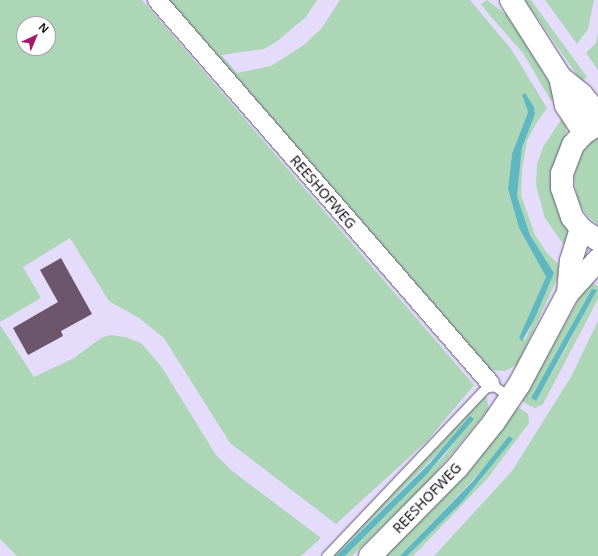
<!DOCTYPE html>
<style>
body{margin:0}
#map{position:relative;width:598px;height:556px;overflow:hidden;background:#e5dcfc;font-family:"Noto Sans",sans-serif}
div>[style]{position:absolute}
.green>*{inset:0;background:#acd6b6}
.water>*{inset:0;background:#5fb7c0}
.building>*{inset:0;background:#6d566b}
.roads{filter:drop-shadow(0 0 1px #615974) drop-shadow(0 0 1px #615974)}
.service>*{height:9px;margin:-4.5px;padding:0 4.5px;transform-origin:4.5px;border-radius:4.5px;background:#fff}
.minor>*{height:18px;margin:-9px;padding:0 9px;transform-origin:9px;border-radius:9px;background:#fff}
.tertiary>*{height:22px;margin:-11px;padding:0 11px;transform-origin:11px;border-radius:11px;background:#fff}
span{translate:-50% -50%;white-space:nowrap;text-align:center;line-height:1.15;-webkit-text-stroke:4px #fff;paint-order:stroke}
.street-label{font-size:14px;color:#1a1722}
.north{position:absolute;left:16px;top:16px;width:40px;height:40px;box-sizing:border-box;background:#fff;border:1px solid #a3a2a7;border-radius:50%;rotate:44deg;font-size:11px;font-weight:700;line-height:16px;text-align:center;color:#1a1722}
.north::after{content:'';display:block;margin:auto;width:14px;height:18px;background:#a21b68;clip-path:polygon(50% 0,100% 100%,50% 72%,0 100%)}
</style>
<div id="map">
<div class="green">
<i style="clip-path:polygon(evenodd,0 0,142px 0,474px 385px,427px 441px,336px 524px,230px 443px,164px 338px,139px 318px,109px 301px,70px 238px,23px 267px,41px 298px,0 322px,0 0,24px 24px,48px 24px,48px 48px,24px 48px,24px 24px)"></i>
<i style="clip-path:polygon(evenodd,166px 0,317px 0,306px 17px,276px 42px,264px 49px,221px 55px,237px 73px,271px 66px,304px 45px,321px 29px,340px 0,470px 0,511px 49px,547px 108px,537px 122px,527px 141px,522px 169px,521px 195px,535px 235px,547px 253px,562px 268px,518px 364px,505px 371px,490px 370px,166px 0,525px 93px,534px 107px,535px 114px,522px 148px,517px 196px,530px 235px,554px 273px,525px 340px,521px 335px,546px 277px,519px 228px,508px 189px,512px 154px,528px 112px,522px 95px,525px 93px)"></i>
<i style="clip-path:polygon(487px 0,509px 17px,558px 97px,551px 101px,523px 53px,486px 11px,481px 4px)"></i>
<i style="clip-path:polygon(525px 0,531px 0,587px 77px,581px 81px)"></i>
<i style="clip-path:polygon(545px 0,594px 0,588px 29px,577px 44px)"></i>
<i style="clip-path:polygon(598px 33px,598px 70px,586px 53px,596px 43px)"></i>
<i style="clip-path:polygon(565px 114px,567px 125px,565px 140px,568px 251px,545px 218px,536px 185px,537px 165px,543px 147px)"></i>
<i style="clip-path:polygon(598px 135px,598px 225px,587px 215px,578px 202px,574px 178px,580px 154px)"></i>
<i style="clip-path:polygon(evenodd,589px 281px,598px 286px,598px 299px,543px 404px,535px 408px,530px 406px,522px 401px,589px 281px,596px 290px,565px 350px,536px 401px,531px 398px,596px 290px)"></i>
<i style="clip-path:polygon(598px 321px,598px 556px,434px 556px,512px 471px,571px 377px)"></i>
<i style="clip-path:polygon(0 325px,34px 377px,74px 358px,101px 338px,110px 335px,125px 337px,141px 343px,161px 366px,216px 455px,231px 470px,321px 538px,301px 556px,17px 556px,0 539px)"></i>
<i style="clip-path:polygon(485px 391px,489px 409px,429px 481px,352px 556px,345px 556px,443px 457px,474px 417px,336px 556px,328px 556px,433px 451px)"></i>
<i style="clip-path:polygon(518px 407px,528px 414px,529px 423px,487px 479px,413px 556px,407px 556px,462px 502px,513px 438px,400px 556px,386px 556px,474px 466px)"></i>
</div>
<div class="water">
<i style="clip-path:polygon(525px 93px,534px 107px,535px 114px,522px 148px,517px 196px,530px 235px,554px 273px,534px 320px,522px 341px,519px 338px,546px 277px,519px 228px,508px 189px,512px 154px,528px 112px,522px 95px)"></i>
<i style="clip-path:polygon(592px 289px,597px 290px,536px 401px,531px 398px)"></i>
<i style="clip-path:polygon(470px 416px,474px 419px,426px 475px,345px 556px,336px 556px,430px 463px)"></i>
<i style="clip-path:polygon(509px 436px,513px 439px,462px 502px,407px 556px,400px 556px,474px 480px)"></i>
</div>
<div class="building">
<i style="clip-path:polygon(61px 258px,92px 314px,61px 331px,63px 336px,28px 355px,13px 328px,58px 302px,40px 270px)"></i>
</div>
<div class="roads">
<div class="service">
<i style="left:326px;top:556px;width:238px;rotate:-46.5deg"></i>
<i style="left:490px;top:383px;width:24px;rotate:35deg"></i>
</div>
<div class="minor">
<i style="left:157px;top:0;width:508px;rotate:48.99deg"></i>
</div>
<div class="tertiary">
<i style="left:511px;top:0;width:91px;rotate:57.5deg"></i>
<i style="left:560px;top:77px;width:29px;rotate:78deg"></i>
<i style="left:566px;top:105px;width:33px;rotate:57deg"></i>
<i style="left:560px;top:77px;width:28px;rotate:39deg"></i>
<i style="left:582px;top:95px;width:26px;rotate:51deg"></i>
<i style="left:598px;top:124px;width:17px;rotate:147deg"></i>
<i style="left:584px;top:133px;width:16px;rotate:133deg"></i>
<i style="left:573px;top:145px;width:30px;rotate:111deg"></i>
<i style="left:562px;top:173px;width:15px;rotate:90deg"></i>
<i style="left:562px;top:188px;width:31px;rotate:71deg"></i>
<i style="left:572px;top:217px;width:15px;rotate:53deg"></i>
<i style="left:581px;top:229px;width:20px;rotate:33deg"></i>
<i style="left:568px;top:293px;width:32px;rotate:-85deg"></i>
<i style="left:571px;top:261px;width:34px;rotate:-73deg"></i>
<i style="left:370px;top:556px;width:124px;rotate:-45.3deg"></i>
<i style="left:457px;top:468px;width:59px;rotate:-51.2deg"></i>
<i style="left:494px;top:422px;width:45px;rotate:-56deg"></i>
<i style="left:519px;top:385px;width:104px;rotate:-62deg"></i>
<i style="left:568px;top:293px;width:45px;rotate:-47.7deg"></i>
</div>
</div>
<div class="street-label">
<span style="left:323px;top:192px;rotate:49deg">REESHOFWEG</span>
<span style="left:427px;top:498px;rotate:-46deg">REESHOFWEG</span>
</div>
<div class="north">N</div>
</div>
